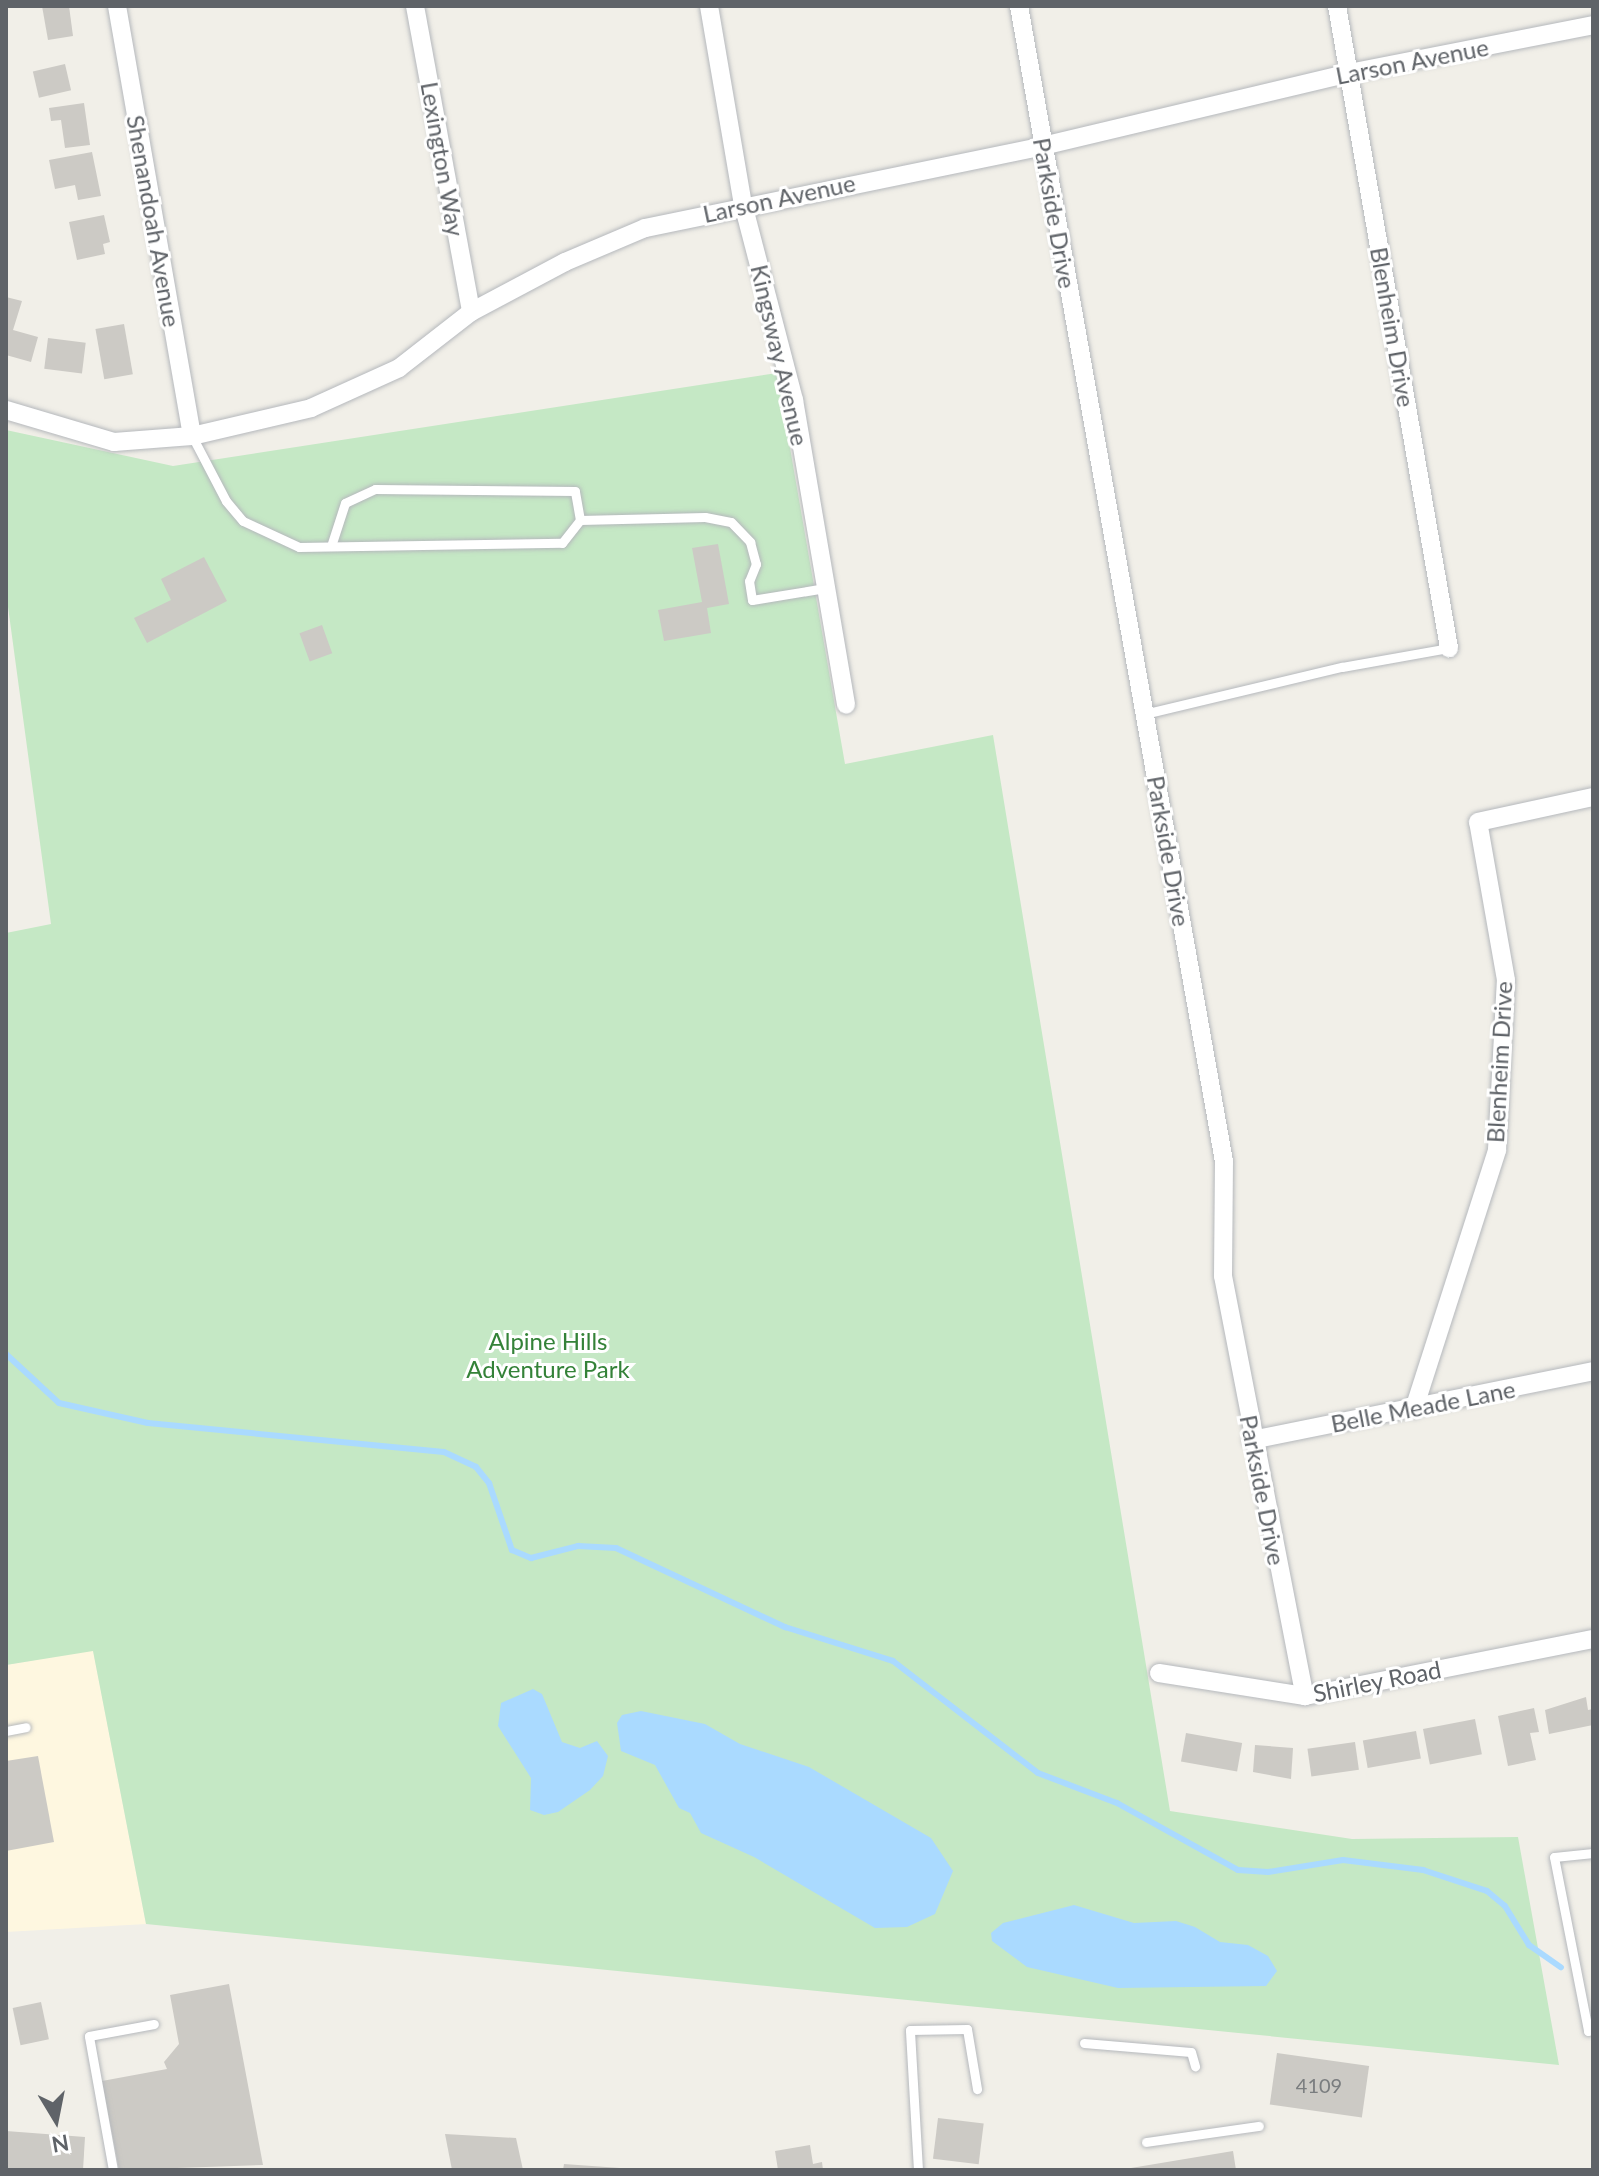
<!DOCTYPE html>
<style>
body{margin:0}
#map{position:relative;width:1599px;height:2176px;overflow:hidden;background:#f1efe8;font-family:Lato,sans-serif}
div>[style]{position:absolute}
.commercial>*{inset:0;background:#fef7e0}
.green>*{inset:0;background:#c5e8c5}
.water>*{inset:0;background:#aadaff}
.stream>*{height:6px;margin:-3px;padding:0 3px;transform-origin:3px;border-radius:3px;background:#aadaff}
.building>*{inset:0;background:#cccac5;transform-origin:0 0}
.roads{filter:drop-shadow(0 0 2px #b5b8bc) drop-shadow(0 0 2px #b5b8bc)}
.lane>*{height:9px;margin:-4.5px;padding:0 4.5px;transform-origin:4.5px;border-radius:4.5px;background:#fff}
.street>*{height:18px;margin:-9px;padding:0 9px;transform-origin:9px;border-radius:9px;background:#fff}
span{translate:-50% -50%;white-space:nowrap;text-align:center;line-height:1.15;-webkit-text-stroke:6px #fff;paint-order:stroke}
.number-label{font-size:20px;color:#7a7d7f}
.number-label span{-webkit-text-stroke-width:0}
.street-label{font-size:24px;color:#5f6368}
.park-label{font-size:24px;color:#348238}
.frame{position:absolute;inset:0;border:8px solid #5f6368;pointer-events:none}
.north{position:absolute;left:16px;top:2080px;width:80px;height:80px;-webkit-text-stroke:6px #fff;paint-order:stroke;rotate:170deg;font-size:22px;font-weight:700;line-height:32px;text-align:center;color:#5f6368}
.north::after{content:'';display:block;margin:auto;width:28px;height:36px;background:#5f6368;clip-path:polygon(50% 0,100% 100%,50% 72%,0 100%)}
</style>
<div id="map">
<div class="commercial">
<i style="clip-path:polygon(93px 1650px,146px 1924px,6px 1932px,6px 1665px)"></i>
</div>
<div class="green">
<i style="clip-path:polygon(777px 373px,845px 764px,993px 735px,1170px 1811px,1352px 1839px,1518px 1837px,1559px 2065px,146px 1924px,93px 1651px,6px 1665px,6px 933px,51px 924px,6px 592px,6px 430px,173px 466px)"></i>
</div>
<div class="water">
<i style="clip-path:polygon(533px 1689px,542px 1694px,562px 1742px,580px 1748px,597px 1741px,608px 1756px,603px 1776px,590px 1790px,558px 1812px,544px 1815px,530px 1810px,531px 1778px,498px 1726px,501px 1703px)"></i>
<i style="clip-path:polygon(641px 1711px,705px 1724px,740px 1744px,809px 1767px,931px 1838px,953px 1871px,935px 1914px,907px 1927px,875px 1928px,754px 1857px,701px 1833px,690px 1813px,679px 1808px,655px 1765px,621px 1751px,617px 1723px,622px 1715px)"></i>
<i style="clip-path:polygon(1074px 1905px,1134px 1923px,1176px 1921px,1195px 1927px,1220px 1942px,1248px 1945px,1268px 1956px,1277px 1971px,1266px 1986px,1118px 1988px,1027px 1967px,992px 1941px,991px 1933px,1003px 1923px)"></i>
</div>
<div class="stream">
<i style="left:6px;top:1354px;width:72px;rotate:42.8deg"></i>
<i style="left:59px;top:1403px;width:91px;rotate:12.7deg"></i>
<i style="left:148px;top:1423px;width:297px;rotate:5.6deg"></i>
<i style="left:444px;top:1452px;width:35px;rotate:25deg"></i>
<i style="left:476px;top:1467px;width:21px;rotate:51deg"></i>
<i style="left:489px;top:1483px;width:71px;rotate:71.1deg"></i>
<i style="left:512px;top:1550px;width:21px;rotate:23deg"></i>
<i style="left:531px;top:1558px;width:49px;rotate:-14.3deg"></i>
<i style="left:578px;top:1546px;width:38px;rotate:3deg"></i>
<i style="left:616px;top:1548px;width:187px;rotate:25.1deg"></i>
<i style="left:785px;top:1627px;width:113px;rotate:17.5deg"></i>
<i style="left:893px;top:1661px;width:183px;rotate:37.7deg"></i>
<i style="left:1038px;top:1773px;width:85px;rotate:20.8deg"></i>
<i style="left:1117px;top:1803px;width:138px;rotate:29deg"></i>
<i style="left:1238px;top:1870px;width:30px;rotate:4deg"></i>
<i style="left:1268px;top:1872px;width:76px;rotate:-9.1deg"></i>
<i style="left:1343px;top:1860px;width:81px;rotate:7.1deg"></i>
<i style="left:1423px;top:1870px;width:67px;rotate:18.2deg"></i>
<i style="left:1487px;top:1891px;width:23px;rotate:40deg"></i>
<i style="left:1505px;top:1906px;width:46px;rotate:58.4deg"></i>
<i style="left:1529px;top:1945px;width:39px;rotate:35deg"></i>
</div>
<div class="building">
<i style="clip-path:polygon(42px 6px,69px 6px,73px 36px,48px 40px)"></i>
<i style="left:65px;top:64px;width:27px;height:33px;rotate:77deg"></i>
<i style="clip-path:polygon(84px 103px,90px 145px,65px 148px,61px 120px,51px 121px,49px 108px)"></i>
<i style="clip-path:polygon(92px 152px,101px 196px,78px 200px,75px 185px,55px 189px,49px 160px)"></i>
<i style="clip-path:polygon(104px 215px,110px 242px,103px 244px,105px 254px,77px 260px,69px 222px)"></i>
<i style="clip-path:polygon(6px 297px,22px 301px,13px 330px,38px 337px,31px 362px,6px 355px)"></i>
<i style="left:124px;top:324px;width:51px;height:29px;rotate:80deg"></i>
<i style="left:48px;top:338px;width:38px;height:31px;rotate:7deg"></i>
<i style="clip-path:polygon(718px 544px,729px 604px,707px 608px,711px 633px,664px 641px,658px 610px,702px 602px,692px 548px)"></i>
<i style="clip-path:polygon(204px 557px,227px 601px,147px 643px,134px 618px,171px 600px,161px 579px)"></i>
<i style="left:322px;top:625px;width:30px;height:24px;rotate:70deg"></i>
<i style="clip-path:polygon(1586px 1697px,1588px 1710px,1593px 1709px,1593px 1725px,1549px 1734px,1545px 1710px)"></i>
<i style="clip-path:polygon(1534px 1708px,1539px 1732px,1530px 1733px,1536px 1760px,1508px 1766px,1498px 1716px)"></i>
<i style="left:1475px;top:1719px;width:36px;height:53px;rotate:79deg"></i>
<i style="left:1416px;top:1731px;width:28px;height:54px;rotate:80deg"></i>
<i style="left:1186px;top:1733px;width:57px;height:29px;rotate:10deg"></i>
<i style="left:1355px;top:1742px;width:28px;height:48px;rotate:82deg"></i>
<i style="clip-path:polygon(1255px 1745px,1293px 1748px,1291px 1779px,1253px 1772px)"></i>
<i style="clip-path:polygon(38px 1756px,54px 1842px,6px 1851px,6px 1761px)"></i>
<i style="clip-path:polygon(229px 1984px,263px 2165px,119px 2170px,102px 2081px,167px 2069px,164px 2062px,179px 2044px,170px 1995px)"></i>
<i style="left:41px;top:2002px;width:38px;height:29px;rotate:78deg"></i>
<i style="left:1277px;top:2053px;width:93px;height:52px;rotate:8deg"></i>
<i style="left:938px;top:2118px;width:46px;height:41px;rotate:7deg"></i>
<i style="clip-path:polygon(6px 2131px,85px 2137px,83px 2170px,6px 2170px)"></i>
<i style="clip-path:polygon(445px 2134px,516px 2138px,523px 2170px,452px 2170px)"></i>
<i style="clip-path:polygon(810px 2145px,813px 2164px,822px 2162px,823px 2170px,778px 2170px,775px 2151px)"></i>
<i style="clip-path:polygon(1233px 2151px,1236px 2170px,1131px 2170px,1131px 2168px)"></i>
<i style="clip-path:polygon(564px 2164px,620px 2168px,620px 2170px,563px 2170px)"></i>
</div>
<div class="roads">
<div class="lane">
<i style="left:192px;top:436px;width:73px;rotate:62.4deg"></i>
<i style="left:226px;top:501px;width:26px;rotate:50deg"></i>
<i style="left:243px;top:521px;width:62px;rotate:24.9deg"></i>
<i style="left:299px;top:547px;width:263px;rotate:-0.9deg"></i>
<i style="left:562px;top:543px;width:29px;rotate:-52deg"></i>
<i style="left:580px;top:520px;width:29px;rotate:-100deg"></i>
<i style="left:575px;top:491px;width:200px;rotate:-179.4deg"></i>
<i style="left:375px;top:489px;width:33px;rotate:155deg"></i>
<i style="left:345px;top:503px;width:45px;rotate:108deg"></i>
<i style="left:580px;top:520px;width:125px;rotate:-1.4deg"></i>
<i style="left:705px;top:517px;width:26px;rotate:11deg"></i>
<i style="left:731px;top:522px;width:28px;rotate:46deg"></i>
<i style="left:750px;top:542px;width:23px;rotate:75deg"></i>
<i style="left:756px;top:564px;width:18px;rotate:112deg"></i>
<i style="left:749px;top:581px;width:19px;rotate:81deg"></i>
<i style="left:752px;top:600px;width:74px;rotate:-9.3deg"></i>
<i style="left:1144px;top:714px;width:204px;rotate:-13.4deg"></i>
<i style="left:1342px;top:667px;width:109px;rotate:-10.1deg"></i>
<i style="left:6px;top:1731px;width:20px;rotate:-11deg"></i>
<i style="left:1593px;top:1853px;width:39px;rotate:174deg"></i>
<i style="left:1554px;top:1857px;width:177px;rotate:78.9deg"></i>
<i style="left:1588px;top:2031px;width:5px;rotate:-22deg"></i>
<i style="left:1084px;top:2043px;width:107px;rotate:4.8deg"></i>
<i style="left:1191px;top:2052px;width:15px;rotate:74deg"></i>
<i style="left:1146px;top:2142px;width:114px;rotate:-8.1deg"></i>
<i style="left:113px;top:2170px;width:136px;rotate:-100.2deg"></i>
<i style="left:89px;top:2036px;width:66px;rotate:-10.5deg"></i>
<i style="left:918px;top:2170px;width:140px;rotate:-93.3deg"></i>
<i style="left:910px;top:2030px;width:57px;rotate:-1deg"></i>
<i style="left:967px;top:2029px;width:61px;rotate:80.5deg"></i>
</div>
<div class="street">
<i style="left:117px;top:6px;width:436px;rotate:80.1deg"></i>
<i style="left:415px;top:6px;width:311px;rotate:79.6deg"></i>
<i style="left:709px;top:6px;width:201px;rotate:80.3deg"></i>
<i style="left:743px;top:204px;width:203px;rotate:75.4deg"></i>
<i style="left:794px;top:400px;width:309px;rotate:80.3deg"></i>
<i style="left:1019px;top:6px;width:1173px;rotate:79.94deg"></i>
<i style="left:1224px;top:1161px;width:115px;rotate:90.5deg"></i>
<i style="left:1223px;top:1276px;width:428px;rotate:79deg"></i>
<i style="left:1337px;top:6px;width:652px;rotate:80.1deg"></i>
<i style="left:6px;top:410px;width:113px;rotate:16.5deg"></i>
<i style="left:114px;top:442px;width:78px;rotate:-4.4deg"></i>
<i style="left:192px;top:436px;width:122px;rotate:-13.2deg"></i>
<i style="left:311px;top:408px;width:97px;rotate:-24.4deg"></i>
<i style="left:399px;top:368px;width:91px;rotate:-37.9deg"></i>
<i style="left:471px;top:312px;width:106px;rotate:-28deg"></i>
<i style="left:565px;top:262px;width:87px;rotate:-23deg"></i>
<i style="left:645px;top:228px;width:406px;rotate:-11.6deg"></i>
<i style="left:1043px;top:146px;width:315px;rotate:-13.4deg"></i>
<i style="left:1349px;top:73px;width:249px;rotate:-11.1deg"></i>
<i style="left:1414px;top:1409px;width:272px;rotate:-72.2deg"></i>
<i style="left:1497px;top:1150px;width:170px;rotate:-87deg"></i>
<i style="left:1506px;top:980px;width:160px;rotate:-100deg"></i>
<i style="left:1478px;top:822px;width:118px;rotate:-12.3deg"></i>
<i style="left:1252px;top:1440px;width:348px;rotate:-11.4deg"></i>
<i style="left:1159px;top:1673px;width:148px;rotate:9deg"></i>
<i style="left:1305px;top:1696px;width:294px;rotate:-11.2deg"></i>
</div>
</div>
<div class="number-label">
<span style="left:1319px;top:2085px">4109</span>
</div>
<div class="street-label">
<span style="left:1412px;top:61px;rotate:-11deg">Larson Avenue</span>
<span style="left:443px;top:159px;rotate:80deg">Lexington Way</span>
<span style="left:779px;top:198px;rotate:-12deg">Larson Avenue</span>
<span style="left:1055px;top:213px;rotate:80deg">Parkside Drive</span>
<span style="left:154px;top:221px;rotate:80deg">Shenandoah Avenue</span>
<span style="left:1393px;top:327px;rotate:80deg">Blenheim Drive</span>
<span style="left:780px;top:355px;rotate:77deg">Kingsway Avenue</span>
<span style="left:1169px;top:851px;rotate:80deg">Parkside Drive</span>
<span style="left:1499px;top:1062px;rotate:-87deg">Blenheim Drive</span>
<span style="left:1423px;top:1406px;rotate:-11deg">Belle Meade Lane</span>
<span style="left:1263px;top:1490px;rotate:79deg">Parkside Drive</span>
<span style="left:1377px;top:1681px;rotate:-11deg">Shirley Road</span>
</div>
<div class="park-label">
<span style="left:548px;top:1355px">Alpine Hills<br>Adventure Park</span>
</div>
<div class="frame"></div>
<div class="north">N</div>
</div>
